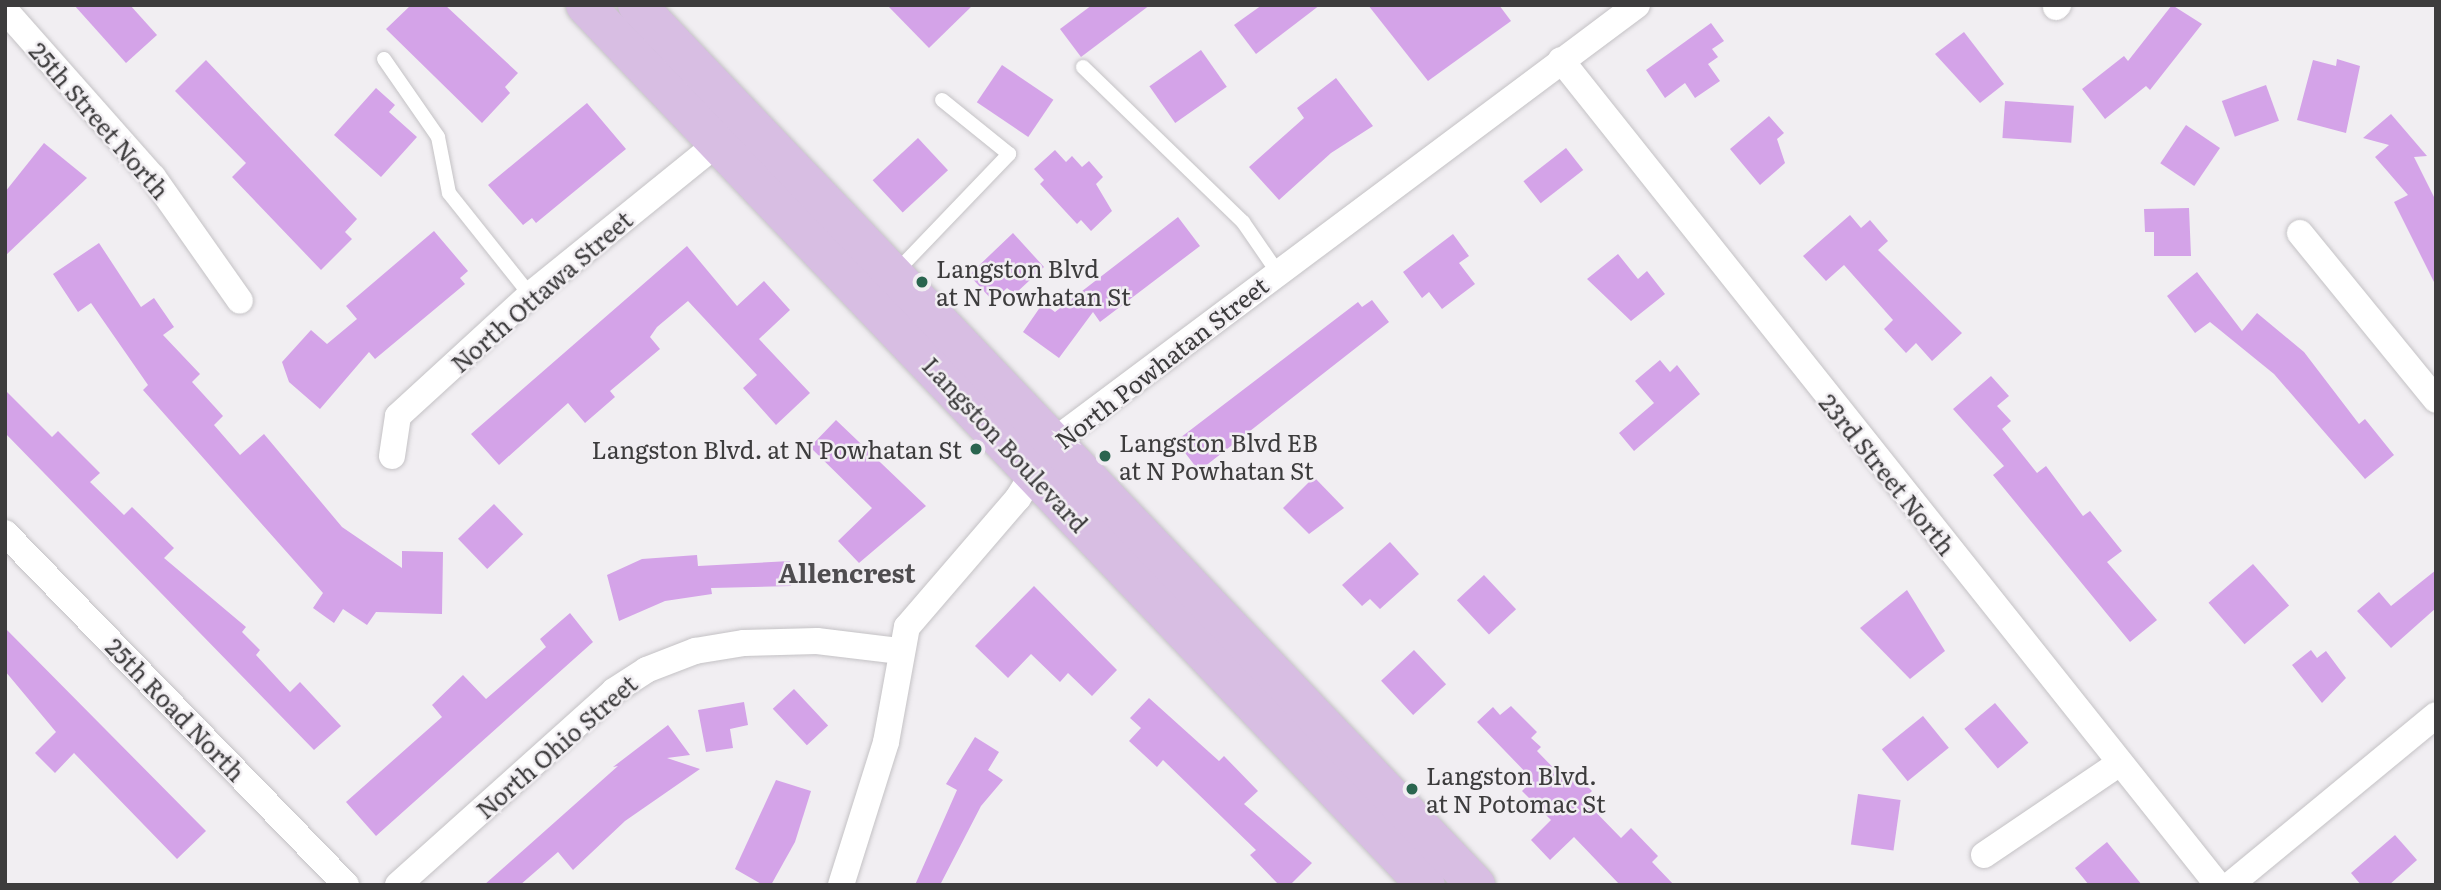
<!DOCTYPE html>
<style>
body{margin:0}
#map{position:relative;width:2441px;height:890px;overflow:hidden;background:#f1eef2;font-family:Literata,serif}
div>[style]{position:absolute}
.building>*{inset:0;background:#d4a3e8;transform-origin:0 0}
.roads{filter:drop-shadow(0 0 2px #c4c2c5) drop-shadow(0 0 2px #c4c2c5)}
.service>*{height:14px;margin:-7px;padding:0 7px;transform-origin:7px;border-radius:7px;background:#fff}
.minor>*{height:26px;margin:-13px;padding:0 13px;transform-origin:13px;border-radius:13px;background:#fff}
.primary>*{height:38px;margin:-19px;padding:0 19px;transform-origin:19px;border-radius:19px;background:#d8bee3}
.dots>*{width:19px;height:19px;translate:-50% -50%;box-sizing:border-box;border:4px solid #f1eef2;border-radius:50%}
span{translate:-50% -50%;white-space:nowrap;text-align:center;line-height:1.15;-webkit-text-stroke:5px #f1eef2;paint-order:stroke}
.street-label{font-size:24px;color:#3d3c3d}
.poi-label{font-size:24px;color:#3d3c3d}
.left{translate:0 -50%;text-align:left}
.right{translate:-100% -50%;text-align:right}
.neighbourhood-label{font-size:26px;color:#4f4d50;font-weight:700}
.frame{position:absolute;inset:0;border:7px solid #3d3c3d;pointer-events:none}
</style>
<div id="map">
<div class="building">
<i style="clip-path:polygon(74px 5px,130px 5px,157px 35px,126px 63px)"></i>
<i style="clip-path:polygon(411px 5px,445px 5px,518px 73px,505px 87px,510px 93px,482px 123px,386px 29px)"></i>
<i style="clip-path:polygon(887px 5px,973px 5px,929px 48px)"></i>
<i style="clip-path:polygon(1092px 5px,1150px 5px,1081px 57px,1060px 29px)"></i>
<i style="clip-path:polygon(1262px 5px,1320px 5px,1256px 54px,1234px 25px)"></i>
<i style="clip-path:polygon(1368px 5px,1499px 5px,1511px 21px,1428px 81px)"></i>
<i style="clip-path:polygon(2172px 5px,2202px 24px,2150px 90px,2146px 86px,2105px 119px,2082px 89px,2124px 56px,2128px 61px)"></i>
<i style="clip-path:polygon(1711px 23px,1724px 41px,1712px 49px,1718px 57px,1708px 64px,1720px 81px,1695px 98px,1685px 83px,1665px 98px,1646px 70px)"></i>
<i style="clip-path:polygon(1964px 32px,2004px 84px,1980px 103px,1935px 54px)"></i>
<i style="left:1201px;top:50px;width:45px;height:63px;rotate:55deg"></i>
<i style="clip-path:polygon(2337px 59px,2360px 66px,2346px 133px,2297px 120px,2313px 60px,2336px 66px)"></i>
<i style="clip-path:polygon(206px 60px,357px 219px,345px 232px,352px 239px,321px 270px,232px 177px,246px 163px,175px 91px)"></i>
<i style="left:1002px;top:65px;width:62px;height:45px;rotate:34deg"></i>
<i style="clip-path:polygon(1336px 78px,1373px 126px,1331px 153px,1279px 200px,1249px 167px,1304px 118px,1297px 108px)"></i>
<i style="left:2266px;top:85px;width:38px;height:47px;rotate:70deg"></i>
<i style="clip-path:polygon(376px 88px,395px 105px,389px 112px,417px 137px,381px 177px,334px 135px)"></i>
<i style="left:2005px;top:101px;width:69px;height:37px;rotate:4deg"></i>
<i style="clip-path:polygon(587px 103px,626px 149px,536px 223px,532px 218px,523px 225px,488px 185px)"></i>
<i style="clip-path:polygon(2391px 114px,2427px 156px,2414px 157px,2436px 201px,2436px 286px,2394px 202px,2408px 195px,2375px 157px,2389px 145px,2363px 138px)"></i>
<i style="clip-path:polygon(1769px 116px,1784px 133px,1777px 139px,1785px 163px,1760px 185px,1730px 149px)"></i>
<i style="left:2186px;top:125px;width:41px;height:46px;rotate:34deg"></i>
<i style="left:918px;top:138px;width:44px;height:62px;rotate:47deg"></i>
<i style="clip-path:polygon(44px 143px,87px 178px,5px 256px,5px 192px)"></i>
<i style="left:1566px;top:148px;width:28px;height:54px;rotate:52deg"></i>
<i style="clip-path:polygon(1055px 150px,1066px 162px,1072px 156px,1082px 167px,1089px 161px,1103px 177px,1096px 184px,1112px 211px,1091px 231px,1081px 220px,1077px 224px,1040px 184px,1044px 180px,1034px 169px)"></i>
<i style="clip-path:polygon(2189px 208px,2191px 256px,2154px 256px,2154px 232px,2145px 232px,2144px 209px)"></i>
<i style="clip-path:polygon(1850px 215px,1861px 228px,1870px 220px,1888px 241px,1878px 250px,1962px 333px,1932px 361px,1916px 343px,1906px 353px,1884px 329px,1893px 320px,1844px 265px,1826px 281px,1803px 256px)"></i>
<i style="clip-path:polygon(1178px 217px,1200px 246px,1100px 322px,1093px 312px,1059px 358px,1023px 332px,1043px 303px,1055px 312px)"></i>
<i style="clip-path:polygon(434px 231px,468px 271px,460px 278px,465px 284px,375px 359px,369px 352px,320px 409px,289px 382px,282px 362px,311px 330px,327px 344px,357px 319px,346px 306px)"></i>
<i style="clip-path:polygon(1013px 233px,1044px 267px,1015px 294px,1007px 288px,993px 301px,969px 275px)"></i>
<i style="clip-path:polygon(1453px 234px,1469px 256px,1459px 263px,1475px 284px,1442px 309px,1429px 292px,1422px 298px,1403px 272px)"></i>
<i style="clip-path:polygon(99px 243px,141px 307px,154px 298px,174px 327px,163px 335px,200px 374px,192px 382px,223px 416px,214px 425px,240px 455px,264px 434px,342px 527px,402px 568px,402px 551px,443px 552px,442px 614px,376px 612px,367px 625px,343px 609px,334px 623px,313px 608px,323px 593px,143px 390px,148px 385px,91px 303px,78px 312px,53px 274px)"></i>
<i style="clip-path:polygon(687px 246px,737px 306px,764px 281px,790px 310px,759px 339px,810px 393px,776px 425px,743px 388px,757px 375px,688px 301px,657px 327px,650px 337px,660px 349px,610px 391px,615px 397px,585px 423px,568px 403px,499px 465px,471px 434px)"></i>
<i style="clip-path:polygon(1618px 254px,1638px 279px,1647px 271px,1665px 294px,1631px 321px,1587px 279px)"></i>
<i style="clip-path:polygon(2197px 272px,2242px 331px,2257px 313px,2304px 352px,2359px 424px,2365px 419px,2394px 455px,2365px 479px,2274px 374px,2210px 322px,2195px 333px,2167px 296px)"></i>
<i style="clip-path:polygon(1372px 300px,1389px 322px,1199px 471px,1176px 441px,1358px 302px,1362px 307px)"></i>
<i style="clip-path:polygon(1660px 360px,1670px 372px,1677px 365px,1700px 394px,1634px 451px,1619px 433px,1654px 403px,1635px 381px)"></i>
<i style="clip-path:polygon(1991px 376px,2009px 396px,1997px 406px,2011px 421px,2002px 429px,2037px 473px,2046px 466px,2083px 516px,2090px 511px,2122px 551px,2107px 562px,2157px 620px,2130px 642px,1993px 475px,2004px 466px,1953px 409px)"></i>
<i style="clip-path:polygon(5px 390px,52px 437px,58px 431px,100px 473px,90px 482px,124px 515px,132px 507px,174px 548px,164px 558px,246px 627px,242px 632px,260px 650px,256px 655px,290px 692px,300px 682px,341px 726px,314px 750px,5px 433px)"></i>
<i style="clip-path:polygon(836px 420px,926px 506px,859px 563px,838px 541px,872px 508px,810px 447px)"></i>
<i style="clip-path:polygon(1314px 477px,1344px 508px,1309px 534px,1283px 508px)"></i>
<i style="left:494px;top:504px;width:42px;height:50px;rotate:46deg"></i>
<i style="clip-path:polygon(1390px 542px,1419px 574px,1380px 609px,1370px 599px,1362px 606px,1342px 585px)"></i>
<i style="clip-path:polygon(697px 555px,698px 566px,790px 561px,791px 586px,711px 588px,712px 594px,665px 601px,619px 621px,607px 575px,642px 559px)"></i>
<i style="left:2253px;top:564px;width:55px;height:59px;rotate:49deg"></i>
<i style="clip-path:polygon(2436px 570px,2436px 608px,2391px 648px,2357px 611px,2379px 592px,2391px 606px)"></i>
<i style="left:1484px;top:575px;width:47px;height:37px;rotate:47deg"></i>
<i style="clip-path:polygon(1034px 586px,1117px 670px,1092px 696px,1068px 673px,1060px 682px,1031px 654px,1008px 678px,975px 646px)"></i>
<i style="clip-path:polygon(1907px 590px,1945px 651px,1910px 679px,1860px 628px)"></i>
<i style="clip-path:polygon(570px 613px,593px 642px,376px 836px,346px 802px,442px 717px,432px 705px,463px 675px,486px 699px,546px 647px,540px 639px)"></i>
<i style="clip-path:polygon(5px 628px,206px 831px,177px 859px,74px 753px,55px 773px,35px 753px,56px 732px,5px 671px)"></i>
<i style="left:1414px;top:650px;width:47px;height:45px;rotate:47deg"></i>
<i style="clip-path:polygon(2311px 650px,2317px 658px,2326px 651px,2346px 678px,2322px 703px,2292px 665px)"></i>
<i style="left:794px;top:689px;width:50px;height:29px;rotate:47deg"></i>
<i style="clip-path:polygon(1149px 698px,1219px 761px,1224px 756px,1258px 791px,1244px 804px,1312px 863px,1290px 885px,1279px 885px,1250px 855px,1256px 850px,1163px 760px,1157px 767px,1129px 741px,1141px 728px,1130px 718px)"></i>
<i style="clip-path:polygon(744px 702px,748px 725px,730px 729px,733px 748px,706px 752px,698px 710px)"></i>
<i style="left:1995px;top:703px;width:52px;height:40px;rotate:50deg"></i>
<i style="clip-path:polygon(1511px 706px,1537px 732px,1531px 738px,1541px 747px,1537px 751px,1568px 783px,1576px 775px,1592px 791px,1583px 799px,1621px 838px,1631px 828px,1658px 856px,1652px 862px,1674px 885px,1620px 885px,1574px 837px,1550px 860px,1531px 840px,1551px 820px,1522px 791px,1533px 780px,1477px 722px,1493px 707px,1500px 715px)"></i>
<i style="left:1923px;top:716px;width:41px;height:53px;rotate:51deg"></i>
<i style="clip-path:polygon(668px 725px,690px 755px,667px 758px,700px 769px,625px 821px,573px 870px,558px 852px,520px 885px,484px 885px,618px 766px,613px 767px)"></i>
<i style="clip-path:polygon(975px 737px,999px 752px,988px 770px,1003px 780px,981px 806px,940px 885px,915px 885px,957px 790px,946px 784px)"></i>
<i style="clip-path:polygon(776px 780px,811px 791px,795px 842px,771px 885px,763px 885px,735px 869px)"></i>
<i style="left:1858px;top:794px;width:43px;height:51px;rotate:8deg"></i>
<i style="clip-path:polygon(2395px 835px,2417px 860px,2389px 885px,2361px 885px,2351px 873px)"></i>
<i style="clip-path:polygon(2107px 842px,2142px 885px,2089px 885px,2075px 868px)"></i>
</div>
<div class="roads">
<div class="service">
<i style="left:384px;top:59px;width:95px;rotate:55.3deg"></i>
<i style="left:438px;top:137px;width:57px;rotate:78.9deg"></i>
<i style="left:449px;top:193px;width:130px;rotate:51.5deg"></i>
<i style="left:1083px;top:67px;width:223px;rotate:44.1deg"></i>
<i style="left:1243px;top:222px;width:58px;rotate:55.5deg"></i>
<i style="left:895px;top:273px;width:165px;rotate:-46.2deg"></i>
<i style="left:1009px;top:154px;width:86px;rotate:-141.1deg"></i>
</div>
<div class="minor">
<i style="left:2056px;top:7px;width:3px;rotate:-45deg"></i>
<i style="left:5px;top:10px;width:223px;rotate:48.5deg"></i>
<i style="left:153px;top:177px;width:151px;rotate:54.9deg"></i>
<i style="left:1561px;top:60px;width:1055px;rotate:51.47deg"></i>
<i style="left:2300px;top:233px;width:215px;rotate:50.8deg"></i>
<i style="left:392px;top:456px;width:40px;rotate:-81.5deg"></i>
<i style="left:398px;top:416px;width:179px;rotate:-42.5deg"></i>
<i style="left:530px;top:295px;width:242px;rotate:-39deg"></i>
<i style="left:5px;top:533px;width:490px;rotate:45.9deg"></i>
<i style="left:1984px;top:855px;width:164px;rotate:-34.1deg"></i>
<i style="left:398px;top:885px;width:290px;rotate:-41.9deg"></i>
<i style="left:614px;top:691px;width:38px;rotate:-33deg"></i>
<i style="left:646px;top:670px;width:53px;rotate:-21.2deg"></i>
<i style="left:695px;top:651px;width:50px;rotate:-9.3deg"></i>
<i style="left:744px;top:643px;width:73px;rotate:-1.6deg"></i>
<i style="left:817px;top:641px;width:84px;rotate:6.9deg"></i>
<i style="left:841px;top:885px;width:150px;rotate:-72.5deg"></i>
<i style="left:886px;top:742px;width:117px;rotate:-79.7deg"></i>
<i style="left:907px;top:627px;width:170px;rotate:-49.3deg"></i>
<i style="left:1018px;top:498px;width:67px;rotate:-57.7deg"></i>
<i style="left:1054px;top:441px;width:728px;rotate:-36.79deg"></i>
<i style="left:2230px;top:885px;width:267px;rotate:-39.5deg"></i>
</div>
<div class="primary">
<i style="left:585px;top:5px;width:1217px;rotate:46.3deg"></i>
<i style="left:637px;top:5px;width:1216px;rotate:46.37deg"></i>
</div>
</div>
<div class="dots">
<i style="left:922px;top:282px;background:#2a654f"></i>
<i style="left:976px;top:449px;background:#2a654f"></i>
<i style="left:1105px;top:456px;background:#2a654f"></i>
<i style="left:1412px;top:789px;background:#2a654f"></i>
</div>
<div class="street-label">
<span style="left:100px;top:120px;rotate:49deg">25th Street North</span>
<span style="left:541px;top:291px;rotate:-41deg">North Ottawa Street</span>
<span style="left:1161px;top:362px;rotate:-38deg">North Powhatan Street</span>
<span style="left:1006px;top:444px;rotate:47deg">Langston Boulevard</span>
<span style="left:1888px;top:474px;rotate:51deg">23rd Street North</span>
<span style="left:176px;top:709px;rotate:46deg">25th Road North</span>
<span style="left:556px;top:746px;rotate:-41deg">North Ohio Street</span>
</div>
<div class="poi-label">
<span class="left" style="left:936px;top:282px">Langston Blvd<br>at N Powhatan St</span>
<span class="left" style="left:1119px;top:456px">Langston Blvd EB<br>at N Powhatan St</span>
<span class="right" style="left:962px;top:449px">Langston Blvd. at N Powhatan St</span>
<span class="left" style="left:1426px;top:789px">Langston Blvd.<br>at N Potomac St</span>
</div>
<div class="neighbourhood-label">
<span style="left:847px;top:572px">Allencrest</span>
</div>
<div class="frame"></div>
</div>
